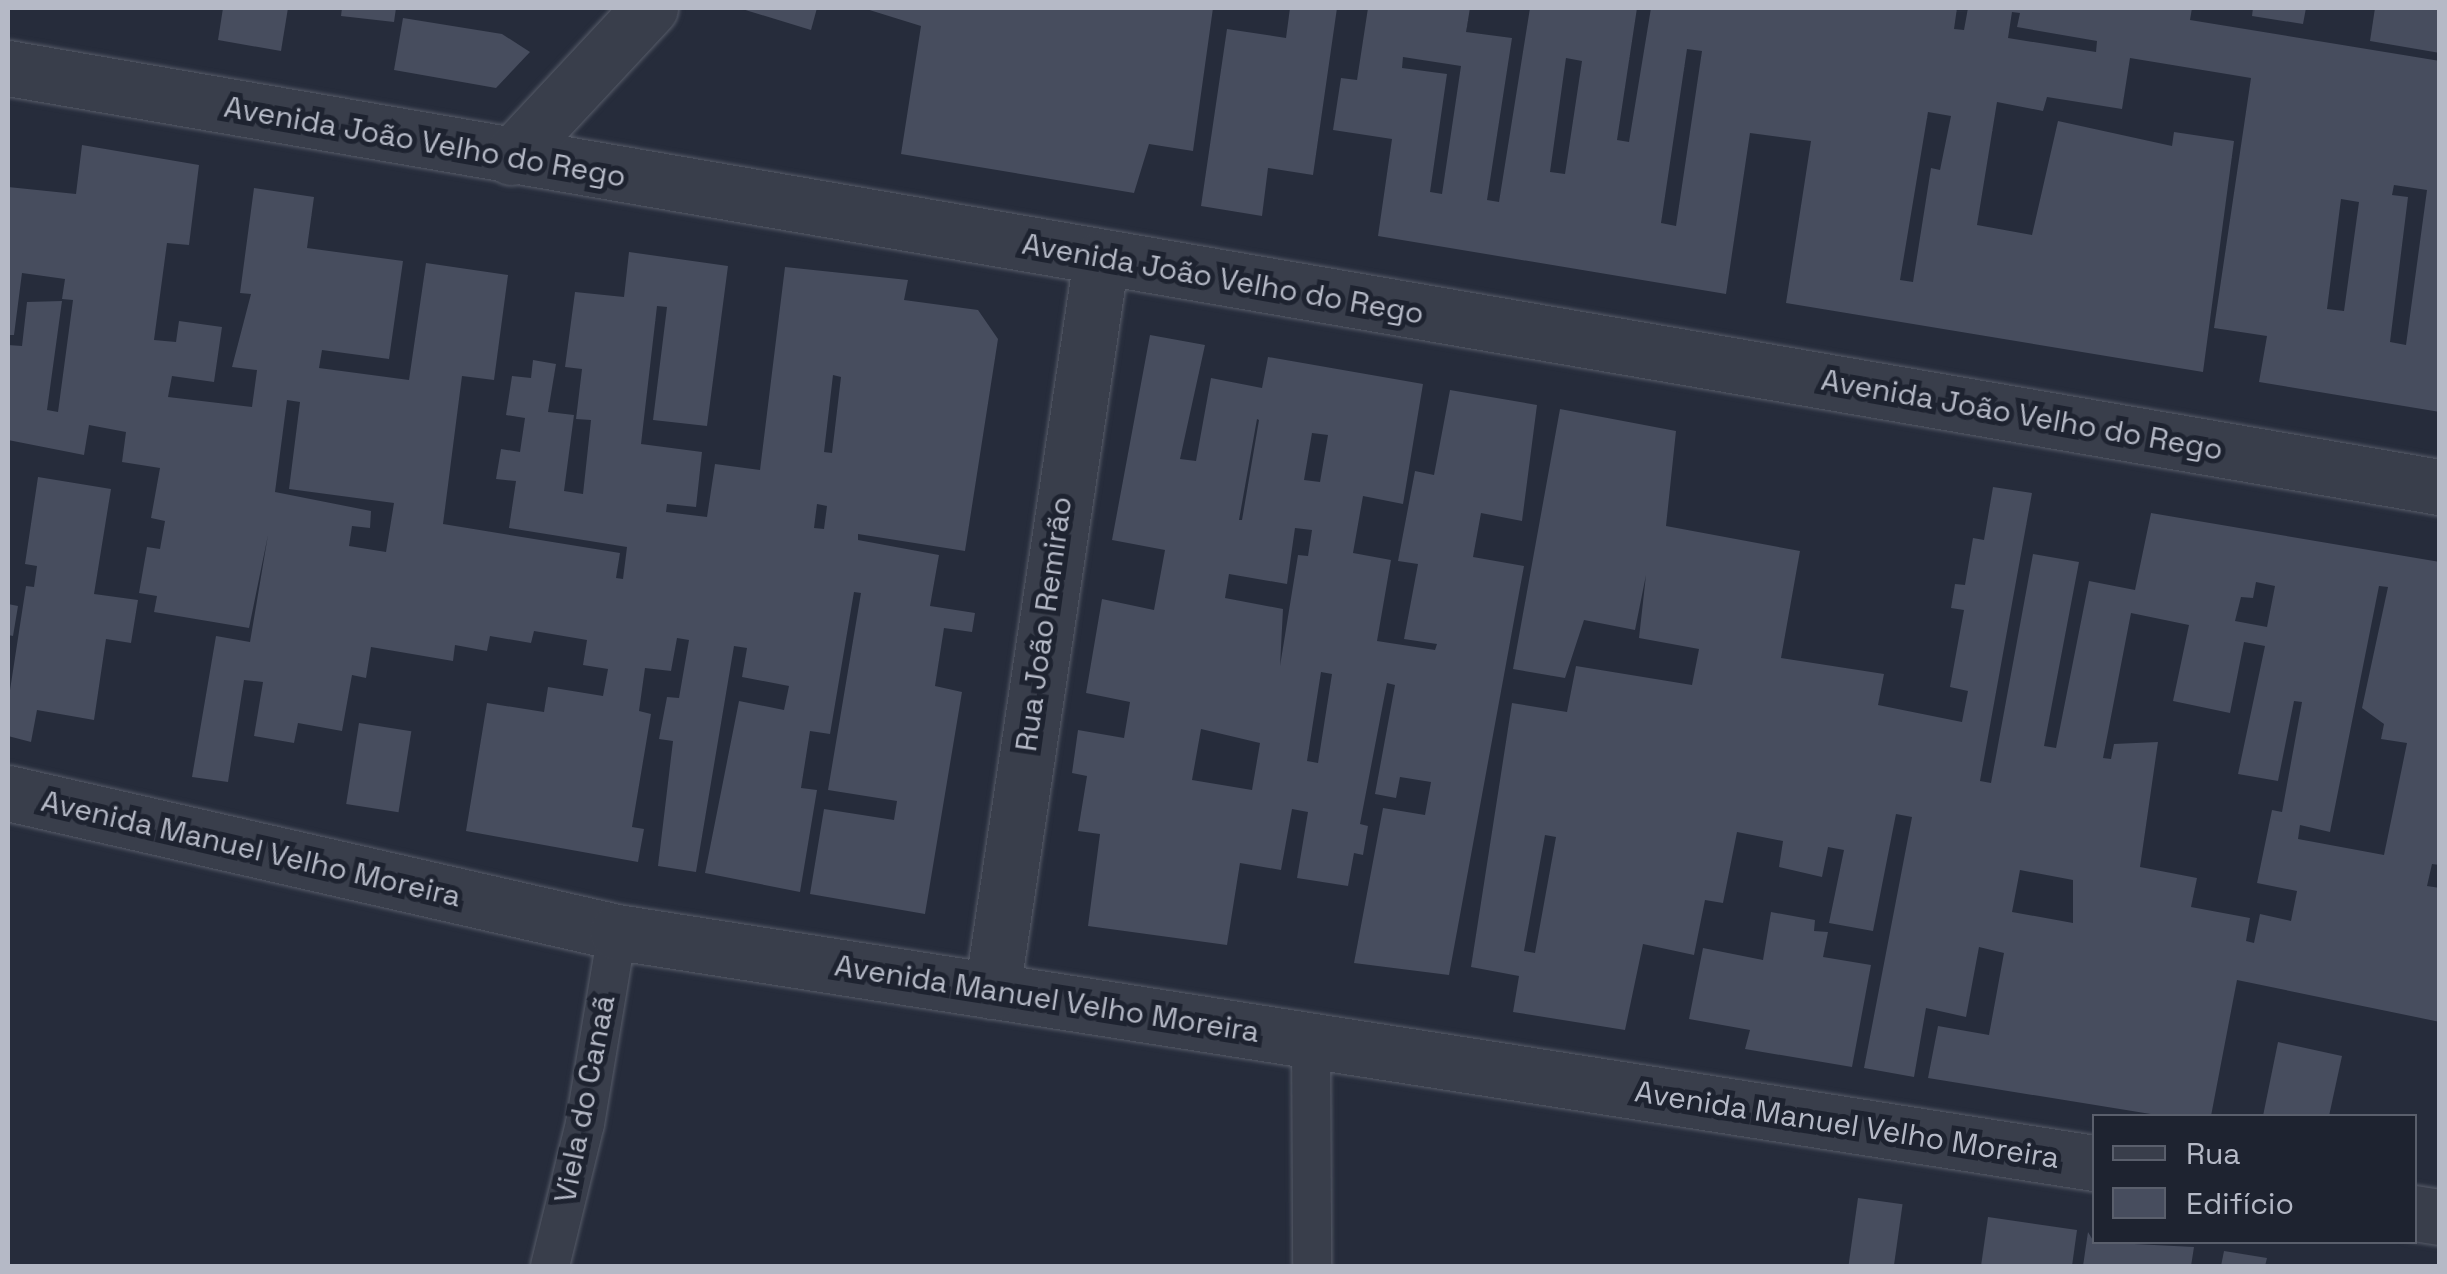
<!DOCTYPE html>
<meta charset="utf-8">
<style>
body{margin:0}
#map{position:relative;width:2447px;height:1274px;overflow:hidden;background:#262c3b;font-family:"Space Grotesk",sans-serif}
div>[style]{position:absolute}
.building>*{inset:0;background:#474d5e;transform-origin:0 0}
.roads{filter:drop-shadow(0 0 2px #575c69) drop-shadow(0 0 2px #575c69)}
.service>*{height:38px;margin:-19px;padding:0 19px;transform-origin:19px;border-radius:19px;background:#393e4b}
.minor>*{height:55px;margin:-27.5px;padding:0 27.5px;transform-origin:27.5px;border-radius:27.5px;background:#393e4b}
span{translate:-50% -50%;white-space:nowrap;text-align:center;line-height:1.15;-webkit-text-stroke:10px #1e2330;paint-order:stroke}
.street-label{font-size:30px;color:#b5b9c6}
.frame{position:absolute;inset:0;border:10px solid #b5b9c6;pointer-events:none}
.legend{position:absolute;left:2092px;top:1114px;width:325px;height:130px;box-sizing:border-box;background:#1e2330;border:2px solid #5a5f6c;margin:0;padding:12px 18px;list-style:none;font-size:30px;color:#b5b9c6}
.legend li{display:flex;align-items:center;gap:20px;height:50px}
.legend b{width:50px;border:2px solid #5a5f6c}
</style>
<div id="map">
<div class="building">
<i style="clip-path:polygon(223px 8px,288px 8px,281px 51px,218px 40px)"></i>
<i style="clip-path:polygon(342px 8px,396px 8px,394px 22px,341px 16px)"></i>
<i style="clip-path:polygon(739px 8px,817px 8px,811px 30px)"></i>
<i style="clip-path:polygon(863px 8px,1213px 8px,1193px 151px,1149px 144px,1134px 193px,901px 154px,921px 26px)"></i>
<i style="clip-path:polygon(1290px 8px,1337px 8px,1313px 175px,1268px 168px,1262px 216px,1201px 206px,1227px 29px,1286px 38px)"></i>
<i style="clip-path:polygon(evenodd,1368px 8px,1470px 8px,1466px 32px,1512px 38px,1487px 200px,1499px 202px,1530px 8px,1637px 8px,1617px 140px,1629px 142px,1651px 8px,1957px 8px,1954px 29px,1964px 30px,1968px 8px,2192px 8px,2190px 20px,2440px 61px,2440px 412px,2259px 382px,2267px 336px,2214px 328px,2251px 78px,2130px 58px,2122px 109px,2047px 97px,2043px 111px,1997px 102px,1977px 225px,2032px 235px,2058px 121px,2172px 146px,2174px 132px,2234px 141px,2203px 372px,1786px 303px,1811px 141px,1750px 133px,1726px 294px,1378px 236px,1392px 139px,1333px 130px,1341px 78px,1357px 80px,1368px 8px,2012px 12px,2020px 13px,2017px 27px,2097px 41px,2096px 52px,2008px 38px,2012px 12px,1368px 8px,1687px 49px,1702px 51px,1676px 226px,1661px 223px,1687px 49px,1368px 8px,1403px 57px,1461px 66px,1442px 194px,1430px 192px,1447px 74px,1402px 68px,1403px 57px,1368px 8px,1566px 58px,1582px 61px,1565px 174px,1550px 172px,1566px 58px,1368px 8px,1928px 112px,1951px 116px,1940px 170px,1931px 168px,1913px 282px,1900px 280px,1928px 112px,1368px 8px,2394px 185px,2427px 190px,2406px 345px,2390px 342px,2408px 197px,2392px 195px,2394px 185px,1368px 8px,2341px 199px,2359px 202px,2344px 311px,2327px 309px,2341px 199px)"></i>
<i style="clip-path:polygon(2253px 8px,2306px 8px,2303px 24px,2252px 16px)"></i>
<i style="clip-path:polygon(2375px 8px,2440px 8px,2440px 53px,2370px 41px)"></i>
<i style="clip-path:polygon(403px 18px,502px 34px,530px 52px,496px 88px,394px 70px)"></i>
<i style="clip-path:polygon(evenodd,82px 145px,199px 165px,189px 245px,167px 243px,154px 340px,176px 342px,179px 321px,222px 327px,214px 382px,172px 376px,168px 397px,252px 407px,257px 370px,232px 367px,251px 294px,240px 293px,254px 188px,314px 197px,307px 248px,403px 261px,389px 359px,322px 350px,319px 368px,409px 380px,426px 263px,508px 275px,494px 380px,462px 376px,443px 524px,620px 553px,616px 578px,623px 579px,627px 547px,509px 528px,516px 481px,496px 479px,501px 449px,520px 452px,525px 418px,506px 415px,512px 376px,531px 378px,533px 360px,556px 364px,548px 412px,574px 415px,564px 491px,583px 494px,591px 420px,576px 419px,582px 369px,565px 367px,575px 292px,624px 297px,629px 252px,728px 266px,707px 426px,653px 420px,667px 307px,657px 306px,641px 444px,702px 452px,696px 507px,667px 504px,666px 512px,707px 517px,715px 464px,760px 470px,785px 267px,908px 280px,904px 300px,978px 310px,998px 339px,965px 551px,858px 534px,858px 540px,939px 555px,930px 606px,975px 613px,972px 632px,944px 628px,935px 686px,962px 692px,925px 914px,810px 894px,824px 809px,894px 820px,897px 801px,828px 790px,861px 593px,854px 592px,830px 734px,810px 731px,801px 788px,817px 790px,800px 892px,705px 873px,739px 701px,784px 710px,789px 686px,742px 677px,747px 648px,734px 646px,696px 872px,658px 866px,673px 741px,659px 739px,667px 697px,679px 698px,689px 640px,677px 638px,671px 671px,645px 668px,639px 711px,651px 714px,632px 827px,644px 829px,638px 862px,466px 831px,487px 703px,544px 712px,548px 687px,603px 696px,608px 669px,583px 665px,587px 640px,534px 631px,531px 643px,490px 636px,487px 651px,455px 645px,453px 661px,371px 647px,366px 678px,352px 675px,342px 731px,298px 723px,294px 743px,254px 736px,263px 682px,244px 680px,228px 782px,192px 777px,216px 636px,250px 642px,268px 535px,249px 628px,154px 612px,157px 596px,139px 593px,147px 547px,160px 549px,165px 521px,151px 518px,160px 468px,122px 462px,126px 432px,89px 425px,84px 455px,8px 440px,8px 345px,22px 346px,27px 302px,62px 301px,47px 410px,58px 412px,73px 300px,62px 299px,65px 279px,22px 273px,14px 335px,8px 335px,8px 187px,76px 194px,82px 145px,833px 375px,841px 377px,832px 453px,824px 452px,833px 375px,82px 145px,287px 400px,300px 402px,289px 489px,394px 503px,386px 552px,349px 546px,352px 526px,370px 528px,371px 511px,275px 492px,287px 400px,82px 145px,817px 504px,827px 506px,824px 529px,814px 528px,817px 504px)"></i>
<i style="clip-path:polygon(evenodd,1150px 335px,1205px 345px,1180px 459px,1196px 461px,1211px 378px,1262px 388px,1268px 357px,1423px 384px,1403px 504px,1363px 496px,1353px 553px,1391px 560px,1377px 641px,1435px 650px,1437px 644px,1404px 639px,1418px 564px,1398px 561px,1415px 471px,1434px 475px,1450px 390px,1537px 405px,1522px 521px,1481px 513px,1473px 557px,1524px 566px,1449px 975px,1354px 963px,1383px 808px,1425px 815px,1431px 782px,1400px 777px,1396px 798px,1375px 794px,1395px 685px,1387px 683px,1360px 824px,1368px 826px,1363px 855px,1354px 853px,1348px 886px,1297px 878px,1308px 812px,1292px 809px,1281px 870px,1240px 863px,1227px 945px,1088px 926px,1100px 834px,1078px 831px,1087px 776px,1072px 773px,1078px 730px,1124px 738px,1130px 702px,1086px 693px,1102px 599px,1154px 610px,1165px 550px,1112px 540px,1150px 335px,1257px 419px,1259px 420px,1242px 520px,1239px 520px,1257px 419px,1150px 335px,1312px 433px,1328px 435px,1320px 482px,1304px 480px,1312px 433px,1150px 335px,1295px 528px,1312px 530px,1308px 556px,1298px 555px,1280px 666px,1283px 609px,1225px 598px,1229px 574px,1287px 584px,1295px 528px,1150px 335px,1321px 672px,1332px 674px,1318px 763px,1307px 761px,1321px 672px,1150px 335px,1201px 729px,1260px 743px,1252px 790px,1192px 780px,1201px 729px)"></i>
<i style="clip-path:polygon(evenodd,1560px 409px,1676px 431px,1666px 526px,1800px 551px,1781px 658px,1884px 674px,1878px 705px,1962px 722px,1968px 691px,1950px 687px,1964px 610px,1951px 608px,1955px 584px,1965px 585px,1973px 538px,1984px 540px,1993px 487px,2032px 493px,1980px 781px,1991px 783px,2033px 554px,2079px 562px,2044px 746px,2056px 748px,2089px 581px,2135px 590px,2151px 513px,2440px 562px,2440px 865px,2432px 864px,2427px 886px,2440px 888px,2440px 1022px,2237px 980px,2211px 1116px,2163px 1116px,1928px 1078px,1938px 1026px,1989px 1035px,2004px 953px,1979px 947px,1966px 1017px,1926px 1008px,1914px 1077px,1864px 1068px,1912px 817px,1896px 814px,1873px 931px,1829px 923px,1844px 850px,1828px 847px,1822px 877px,1779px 867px,1783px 841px,1737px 832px,1723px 903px,1705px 900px,1694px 955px,1643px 944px,1625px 1030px,1513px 1012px,1519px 976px,1471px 967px,1512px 703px,1567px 712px,1576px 666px,1692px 685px,1699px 649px,1639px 638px,1646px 575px,1635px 630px,1584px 620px,1565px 678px,1513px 669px,1560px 409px,2256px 582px,2275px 586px,2267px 627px,2235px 621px,2241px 597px,2253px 598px,2256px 582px,1560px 409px,2379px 586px,2388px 587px,2362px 708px,2384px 724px,2381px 739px,2407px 743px,2384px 855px,2298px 839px,2300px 825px,2330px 832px,2379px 586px,1560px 409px,2131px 613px,2189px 625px,2173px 701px,2230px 713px,2244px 642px,2265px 646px,2238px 774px,2278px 781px,2294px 701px,2302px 702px,2282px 812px,2272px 810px,2257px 883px,2297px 891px,2291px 921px,2260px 914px,2254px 943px,2246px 941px,2250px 918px,2191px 907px,2197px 878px,2140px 867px,2158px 742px,2114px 744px,2111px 759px,2103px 758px,2131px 613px,1560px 409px,1545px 835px,1556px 837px,1535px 953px,1524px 951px,1545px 835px,1560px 409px,2020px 870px,2073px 880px,2073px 923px,2012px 912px,2020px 870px)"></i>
<i style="clip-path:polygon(38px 477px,111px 489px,94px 594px,138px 600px,131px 643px,106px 639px,94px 720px,37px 710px,31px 742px,8px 736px,8px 703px,26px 586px,34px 587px,37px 566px,25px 564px)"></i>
<i style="clip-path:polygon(8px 604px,18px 606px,13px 636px,8px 635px)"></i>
<i style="left:359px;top:723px;width:53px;height:82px;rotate:9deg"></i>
<i style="clip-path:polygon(1771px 912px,1815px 920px,1814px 931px,1828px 932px,1823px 957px,1871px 965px,1852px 1067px,1745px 1049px,1750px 1030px,1689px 1019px,1703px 948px,1763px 960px)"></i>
<i style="clip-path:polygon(2278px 1042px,2342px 1056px,2329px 1116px,2263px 1116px)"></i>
<i style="left:1858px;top:1198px;width:45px;height:68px;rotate:8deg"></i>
<i style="clip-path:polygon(1988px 1217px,2077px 1230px,2072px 1266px,1981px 1266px)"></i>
<i style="clip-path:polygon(2088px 1232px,2094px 1242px,2194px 1247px,2191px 1266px,2083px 1266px)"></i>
<i style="clip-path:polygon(2224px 1251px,2267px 1258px,2265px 1266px,2221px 1266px)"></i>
</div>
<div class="roads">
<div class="service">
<i style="left:1311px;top:1040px;width:226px;rotate:89.7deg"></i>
<i style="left:550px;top:1266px;width:146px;rotate:-76.2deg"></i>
<i style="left:585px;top:1124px;width:195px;rotate:-80.5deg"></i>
</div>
<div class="minor">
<i style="left:8px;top:68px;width:2468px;rotate:9.78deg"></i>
<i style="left:511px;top:157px;width:204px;rotate:-47deg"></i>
<i style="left:8px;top:793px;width:625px;rotate:12.86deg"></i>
<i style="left:617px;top:932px;width:1495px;rotate:8.89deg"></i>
<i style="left:992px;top:991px;width:741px;rotate:-81.54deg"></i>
<i style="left:2414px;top:1213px;width:26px;rotate:9deg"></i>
</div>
</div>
<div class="street-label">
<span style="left:425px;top:142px;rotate:10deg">Avenida João Velho do Rego</span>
<span style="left:1223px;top:279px;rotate:10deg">Avenida João Velho do Rego</span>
<span style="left:2022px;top:415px;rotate:10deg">Avenida João Velho do Rego</span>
<span style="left:1044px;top:624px;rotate:-82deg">Rua João Remirão</span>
<span style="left:251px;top:849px;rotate:13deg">Avenida Manuel Velho Moreira</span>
<span style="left:1047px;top:999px;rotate:9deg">Avenida Manuel Velho Moreira</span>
<span style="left:585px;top:1099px;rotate:-79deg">Viela do Canaã</span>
<span style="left:1847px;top:1125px;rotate:9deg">Avenida Manuel Velho Moreira</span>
</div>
<div class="frame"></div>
<ul class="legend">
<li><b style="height:12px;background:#393e4b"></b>Rua</li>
<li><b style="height:28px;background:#474d5e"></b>Edifício</li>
</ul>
</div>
